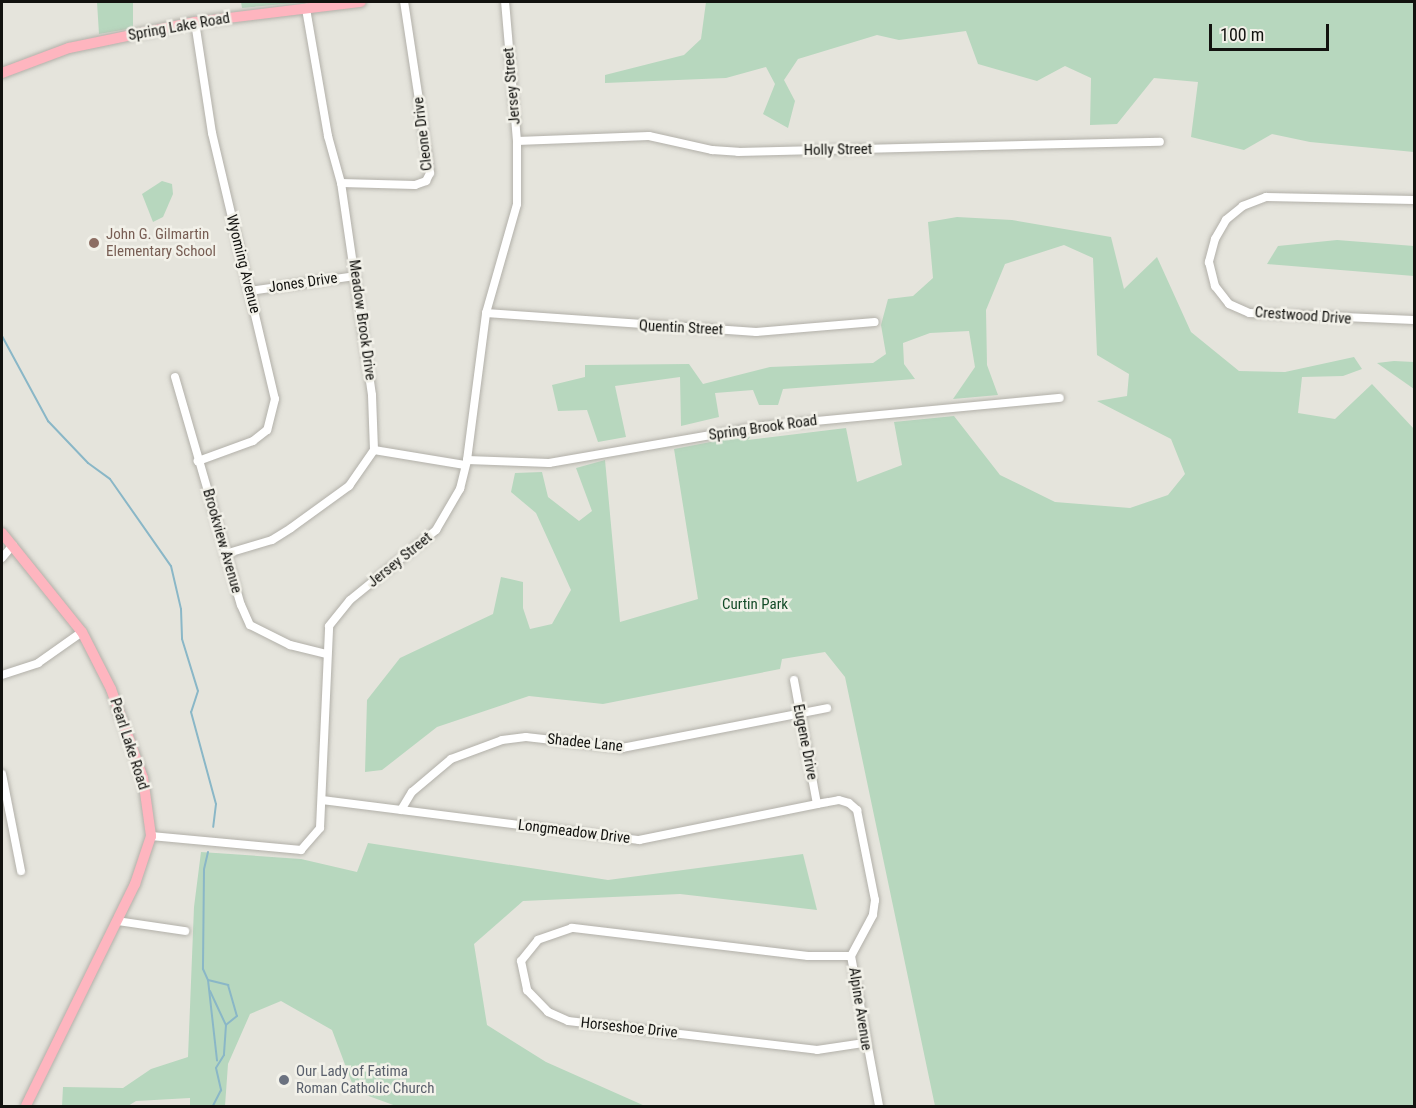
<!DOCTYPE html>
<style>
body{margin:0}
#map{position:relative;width:1416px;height:1108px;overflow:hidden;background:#e5e4dc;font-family:"Roboto Condensed",sans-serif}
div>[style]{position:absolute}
.green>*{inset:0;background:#b7d7be}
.stream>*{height:2px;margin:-1px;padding:0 1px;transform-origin:1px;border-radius:1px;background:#8ab7c7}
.roads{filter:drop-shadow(0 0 2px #b2b0a9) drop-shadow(0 0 2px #b2b0a9)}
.minor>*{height:8px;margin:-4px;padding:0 4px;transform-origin:4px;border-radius:4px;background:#fff}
.major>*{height:10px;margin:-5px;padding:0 5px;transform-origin:5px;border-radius:5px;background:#feb5bf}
.dots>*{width:16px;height:16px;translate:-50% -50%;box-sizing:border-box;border:3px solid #f2f1e9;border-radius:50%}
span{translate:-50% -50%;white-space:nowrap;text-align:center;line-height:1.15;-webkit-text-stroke:5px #f2f1e9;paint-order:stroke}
.street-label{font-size:15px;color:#12120f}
.education-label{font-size:15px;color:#785e54}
.left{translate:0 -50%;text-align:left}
.park-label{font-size:15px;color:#134b27}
.worship-label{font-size:15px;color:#5b616d}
.frame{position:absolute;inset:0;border:3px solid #12120f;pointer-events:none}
.scale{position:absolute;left:1209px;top:24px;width:120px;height:27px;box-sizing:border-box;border:3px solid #12120f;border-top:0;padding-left:8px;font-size:18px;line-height:21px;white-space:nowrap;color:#12120f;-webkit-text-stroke:4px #f2f1e9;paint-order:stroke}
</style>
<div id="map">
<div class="green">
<i style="clip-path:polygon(97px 2px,133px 2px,133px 28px,99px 34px)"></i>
<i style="clip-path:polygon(235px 2px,305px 2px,242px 8px,241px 2px)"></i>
<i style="clip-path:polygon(706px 2px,1414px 3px,1414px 152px,1310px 142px,1272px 134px,1244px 150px,1191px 137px,1198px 82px,1154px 78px,1117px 124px,1090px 125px,1091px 78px,1065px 66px,1037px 81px,978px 64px,966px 31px,899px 40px,877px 35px,798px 59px,784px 80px,795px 101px,788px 128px,763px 114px,775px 84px,766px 67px,726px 78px,605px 83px,605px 75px,684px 55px,701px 39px)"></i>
<i style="clip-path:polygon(162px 181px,172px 184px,173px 194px,163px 217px,153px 222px,142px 194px)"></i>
<i style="clip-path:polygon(957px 217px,1012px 220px,1111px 237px,1124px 289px,1157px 257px,1191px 332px,1239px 371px,1285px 372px,1354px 357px,1362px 369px,1343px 376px,1302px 377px,1298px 413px,1335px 419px,1372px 384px,1414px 429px,1414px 1106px,935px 1106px,845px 677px,825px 652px,782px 659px,780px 669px,603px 704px,529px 696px,437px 727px,382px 770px,365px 772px,367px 700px,400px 658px,493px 614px,501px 577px,523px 582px,523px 608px,530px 629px,552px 624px,571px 590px,536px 513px,511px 492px,515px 473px,542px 472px,548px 497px,579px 521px,592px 511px,576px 468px,605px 460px,620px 622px,698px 599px,674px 449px,752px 434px,748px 440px,846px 428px,857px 482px,902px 465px,894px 422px,954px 416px,1000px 475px,1055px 502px,1130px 508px,1168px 495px,1185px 474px,1171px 439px,1097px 401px,1127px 396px,1129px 374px,1097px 355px,1093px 258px,1064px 245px,1005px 264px,986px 310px,987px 365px,998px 395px,953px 399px,975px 367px,969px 331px,930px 333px,903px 343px,904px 364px,915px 379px,783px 389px,778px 405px,759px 405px,753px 390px,715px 393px,719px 417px,681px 426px,680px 377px,615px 386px,626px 437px,598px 442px,587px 410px,558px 411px,552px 385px,585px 377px,585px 365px,689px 364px,703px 384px,770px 367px,873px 363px,886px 354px,881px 325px,888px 299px,913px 296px,933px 278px,928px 222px)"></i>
<i style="clip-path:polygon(1337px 240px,1414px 246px,1414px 276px,1267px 264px,1278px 246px)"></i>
<i style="clip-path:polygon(1414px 362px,1414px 389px,1377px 363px,1394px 361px)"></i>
<i style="clip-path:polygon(368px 843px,608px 880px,803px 854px,817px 910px,680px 894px,523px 901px,474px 944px,487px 1025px,546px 1062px,645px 1106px,396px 1106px,355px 1091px,332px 1030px,281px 1001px,250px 1014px,228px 1064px,225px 1106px,190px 1106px,190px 1098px,136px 1101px,128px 1106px,62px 1106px,63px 1087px,123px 1088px,151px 1069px,188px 1057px,194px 907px,201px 852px,301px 859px,357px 872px)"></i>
</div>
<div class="stream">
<i style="left:2px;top:336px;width:97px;rotate:61.6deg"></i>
<i style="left:48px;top:421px;width:58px;rotate:46.4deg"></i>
<i style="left:88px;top:463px;width:27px;rotate:36deg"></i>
<i style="left:110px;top:479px;width:106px;rotate:55deg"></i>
<i style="left:171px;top:566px;width:44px;rotate:76.9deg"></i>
<i style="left:181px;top:609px;width:30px;rotate:88deg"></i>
<i style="left:182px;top:639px;width:54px;rotate:72.9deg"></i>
<i style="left:198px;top:691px;width:22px;rotate:108deg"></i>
<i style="left:191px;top:712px;width:95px;rotate:74.8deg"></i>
<i style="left:216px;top:804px;width:23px;rotate:97deg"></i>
<i style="left:208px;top:852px;width:18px;rotate:103deg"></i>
<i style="left:204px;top:870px;width:99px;rotate:90.6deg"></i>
<i style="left:203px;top:969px;width:12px;rotate:66deg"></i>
<i style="left:208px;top:980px;width:21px;rotate:14deg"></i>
<i style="left:228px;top:985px;width:32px;rotate:74deg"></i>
<i style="left:237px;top:1016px;width:14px;rotate:141deg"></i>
<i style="left:226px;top:1025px;width:30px;rotate:94deg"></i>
<i style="left:224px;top:1055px;width:15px;rotate:122deg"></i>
<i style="left:216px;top:1068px;width:23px;rotate:77deg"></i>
<i style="left:221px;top:1090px;width:18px;rotate:117deg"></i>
<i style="left:208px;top:980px;width:81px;rotate:83.6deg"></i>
<i style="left:210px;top:991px;width:38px;rotate:65deg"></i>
</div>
<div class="roads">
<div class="minor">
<i style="left:195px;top:22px;width:112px;rotate:81.3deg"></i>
<i style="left:212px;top:133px;width:273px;rotate:76.7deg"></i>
<i style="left:275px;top:399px;width:32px;rotate:104deg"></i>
<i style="left:267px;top:430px;width:18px;rotate:142deg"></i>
<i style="left:253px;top:441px;width:59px;rotate:160deg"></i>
<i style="left:517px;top:141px;width:132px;rotate:-2.2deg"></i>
<i style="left:649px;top:136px;width:65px;rotate:12.5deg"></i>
<i style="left:712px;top:150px;width:26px;rotate:4deg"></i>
<i style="left:738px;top:152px;width:422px;rotate:-1.4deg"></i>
<i style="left:341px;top:183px;width:74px;rotate:1.5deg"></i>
<i style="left:415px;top:185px;width:12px;rotate:-20deg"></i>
<i style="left:426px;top:181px;width:9px;rotate:-63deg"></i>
<i style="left:430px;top:173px;width:173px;rotate:-98.6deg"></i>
<i style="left:1414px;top:200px;width:148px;rotate:-178.8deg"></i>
<i style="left:1266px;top:197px;width:25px;rotate:159deg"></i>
<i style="left:1243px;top:206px;width:22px;rotate:141deg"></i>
<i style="left:1226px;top:220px;width:22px;rotate:120deg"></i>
<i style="left:1215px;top:239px;width:24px;rotate:105deg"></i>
<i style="left:1209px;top:262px;width:25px;rotate:76deg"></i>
<i style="left:1215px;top:286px;width:23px;rotate:52deg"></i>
<i style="left:1229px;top:304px;width:22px;rotate:24deg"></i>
<i style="left:1249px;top:313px;width:165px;rotate:2.4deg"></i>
<i style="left:250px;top:291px;width:107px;rotate:-8.1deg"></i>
<i style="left:486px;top:313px;width:271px;rotate:4deg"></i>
<i style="left:756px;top:332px;width:119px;rotate:-4.8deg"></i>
<i style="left:175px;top:377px;width:237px;rotate:73.9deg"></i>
<i style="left:241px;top:605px;width:22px;rotate:66deg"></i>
<i style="left:250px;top:625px;width:45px;rotate:26.6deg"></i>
<i style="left:290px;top:645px;width:37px;rotate:14deg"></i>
<i style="left:374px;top:450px;width:92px;rotate:9.4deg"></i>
<i style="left:467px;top:460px;width:82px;rotate:2.1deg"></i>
<i style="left:549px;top:463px;width:217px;rotate:-9.8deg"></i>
<i style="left:763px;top:426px;width:298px;rotate:-5.4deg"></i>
<i style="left:225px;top:554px;width:49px;rotate:-16.6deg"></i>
<i style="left:272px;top:540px;width:22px;rotate:-32deg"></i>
<i style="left:291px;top:528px;width:72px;rotate:-35.9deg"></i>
<i style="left:349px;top:486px;width:44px;rotate:-55.2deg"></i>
<i style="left:374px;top:450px;width:55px;rotate:-92.1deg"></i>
<i style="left:372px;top:395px;width:214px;rotate:-98.3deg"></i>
<i style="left:341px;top:183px;width:49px;rotate:-105.5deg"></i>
<i style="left:328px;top:136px;width:130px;rotate:-99.8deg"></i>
<i style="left:2px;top:558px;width:17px;rotate:-50deg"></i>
<i style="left:2px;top:675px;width:38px;rotate:-18deg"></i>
<i style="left:38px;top:663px;width:54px;rotate:-35.2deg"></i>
<i style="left:794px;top:680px;width:126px;rotate:79.5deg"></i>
<i style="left:2px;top:774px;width:99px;rotate:78.9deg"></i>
<i style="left:322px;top:800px;width:320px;rotate:7.2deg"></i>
<i style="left:639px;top:840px;width:182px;rotate:-11.4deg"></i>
<i style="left:817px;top:804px;width:22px;rotate:-10deg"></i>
<i style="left:839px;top:800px;width:10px;rotate:17deg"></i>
<i style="left:849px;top:803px;width:11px;rotate:41deg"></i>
<i style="left:857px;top:810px;width:92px;rotate:78.7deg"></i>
<i style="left:875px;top:900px;width:15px;rotate:98deg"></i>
<i style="left:873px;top:915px;width:47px;rotate:118.2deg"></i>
<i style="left:851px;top:956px;width:153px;rotate:79.4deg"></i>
<i style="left:401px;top:810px;width:21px;rotate:-59deg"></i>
<i style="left:412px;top:792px;width:51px;rotate:-40.2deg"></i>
<i style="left:451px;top:759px;width:54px;rotate:-20.4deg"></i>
<i style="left:502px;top:740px;width:24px;rotate:-7deg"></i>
<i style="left:526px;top:737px;width:97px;rotate:6.5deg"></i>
<i style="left:622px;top:748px;width:209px;rotate:-11deg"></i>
<i style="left:151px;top:836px;width:151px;rotate:5.3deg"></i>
<i style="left:301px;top:850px;width:29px;rotate:-49deg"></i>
<i style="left:320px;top:828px;width:202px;rotate:-87.4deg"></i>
<i style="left:329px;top:626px;width:33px;rotate:-51deg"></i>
<i style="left:350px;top:600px;width:111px;rotate:-39.1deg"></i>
<i style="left:436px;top:530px;width:48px;rotate:-59.7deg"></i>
<i style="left:460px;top:489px;width:30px;rotate:-76deg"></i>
<i style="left:467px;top:460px;width:148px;rotate:-82.6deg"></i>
<i style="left:486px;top:313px;width:113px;rotate:-74.1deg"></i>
<i style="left:517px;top:204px;width:63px;rotate:-90deg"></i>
<i style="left:517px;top:141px;width:140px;rotate:-94.9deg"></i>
<i style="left:117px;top:921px;width:69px;rotate:8.4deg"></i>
<i style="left:851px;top:956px;width:43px;rotate:180deg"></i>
<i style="left:808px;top:956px;width:238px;rotate:-173.2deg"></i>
<i style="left:572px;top:928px;width:36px;rotate:161deg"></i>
<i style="left:538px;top:940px;width:27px;rotate:129deg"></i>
<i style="left:521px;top:961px;width:30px;rotate:78deg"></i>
<i style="left:527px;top:990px;width:30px;rotate:46deg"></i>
<i style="left:548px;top:1012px;width:22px;rotate:24deg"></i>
<i style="left:568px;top:1021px;width:251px;rotate:6.6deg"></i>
<i style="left:817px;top:1050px;width:48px;rotate:-8.5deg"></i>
</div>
<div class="major">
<i style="left:2px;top:73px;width:72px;rotate:-20.5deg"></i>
<i style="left:69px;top:48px;width:129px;rotate:-11.7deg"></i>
<i style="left:195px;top:22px;width:167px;rotate:-6.9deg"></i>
<i style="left:2px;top:533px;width:127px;rotate:51.1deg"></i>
<i style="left:82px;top:632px;width:64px;rotate:63deg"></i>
<i style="left:111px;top:689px;width:95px;rotate:70.2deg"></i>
<i style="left:143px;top:778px;width:59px;rotate:82.1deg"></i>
<i style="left:151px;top:836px;width:51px;rotate:108.4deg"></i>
<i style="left:135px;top:884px;width:247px;rotate:116.2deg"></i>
</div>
</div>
<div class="dots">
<i style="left:94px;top:243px;background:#8d6e63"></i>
<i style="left:284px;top:1080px;background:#6b7280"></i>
</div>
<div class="street-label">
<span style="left:179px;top:27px;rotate:-10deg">Spring Lake Road</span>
<span style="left:512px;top:86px;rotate:-95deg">Jersey Street</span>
<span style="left:423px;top:134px;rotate:-97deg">Cleone Drive</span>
<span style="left:838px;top:150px;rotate:-1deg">Holly Street</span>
<span style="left:243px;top:264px;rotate:76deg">Wyoming Avenue</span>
<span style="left:303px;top:283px;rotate:-8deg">Jones Drive</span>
<span style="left:1303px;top:316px;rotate:4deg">Crestwood Drive</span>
<span style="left:362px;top:320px;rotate:82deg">Meadow Brook Drive</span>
<span style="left:681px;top:328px;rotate:3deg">Quentin Street</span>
<span style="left:763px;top:428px;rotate:-8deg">Spring Brook Road</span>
<span style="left:222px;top:541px;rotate:74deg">Brookview Avenue</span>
<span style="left:400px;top:560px;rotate:-39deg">Jersey Street</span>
<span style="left:805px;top:742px;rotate:79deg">Eugene Drive</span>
<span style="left:585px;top:743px;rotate:6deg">Shadee Lane</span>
<span style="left:129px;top:744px;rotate:72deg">Pearl Lake Road</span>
<span style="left:574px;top:832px;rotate:7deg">Longmeadow Drive</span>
<span style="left:860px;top:1009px;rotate:81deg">Alpine Avenue</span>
<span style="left:629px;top:1028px;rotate:6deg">Horseshoe Drive</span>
</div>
<div class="education-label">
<span class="left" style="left:106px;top:243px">John G. Gilmartin<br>Elementary School</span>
</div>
<div class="park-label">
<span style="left:755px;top:605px">Curtin Park</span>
</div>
<div class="worship-label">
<span class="left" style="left:296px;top:1080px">Our Lady of Fatima<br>Roman Catholic Church</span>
</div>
<div class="frame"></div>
<div class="scale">100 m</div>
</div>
